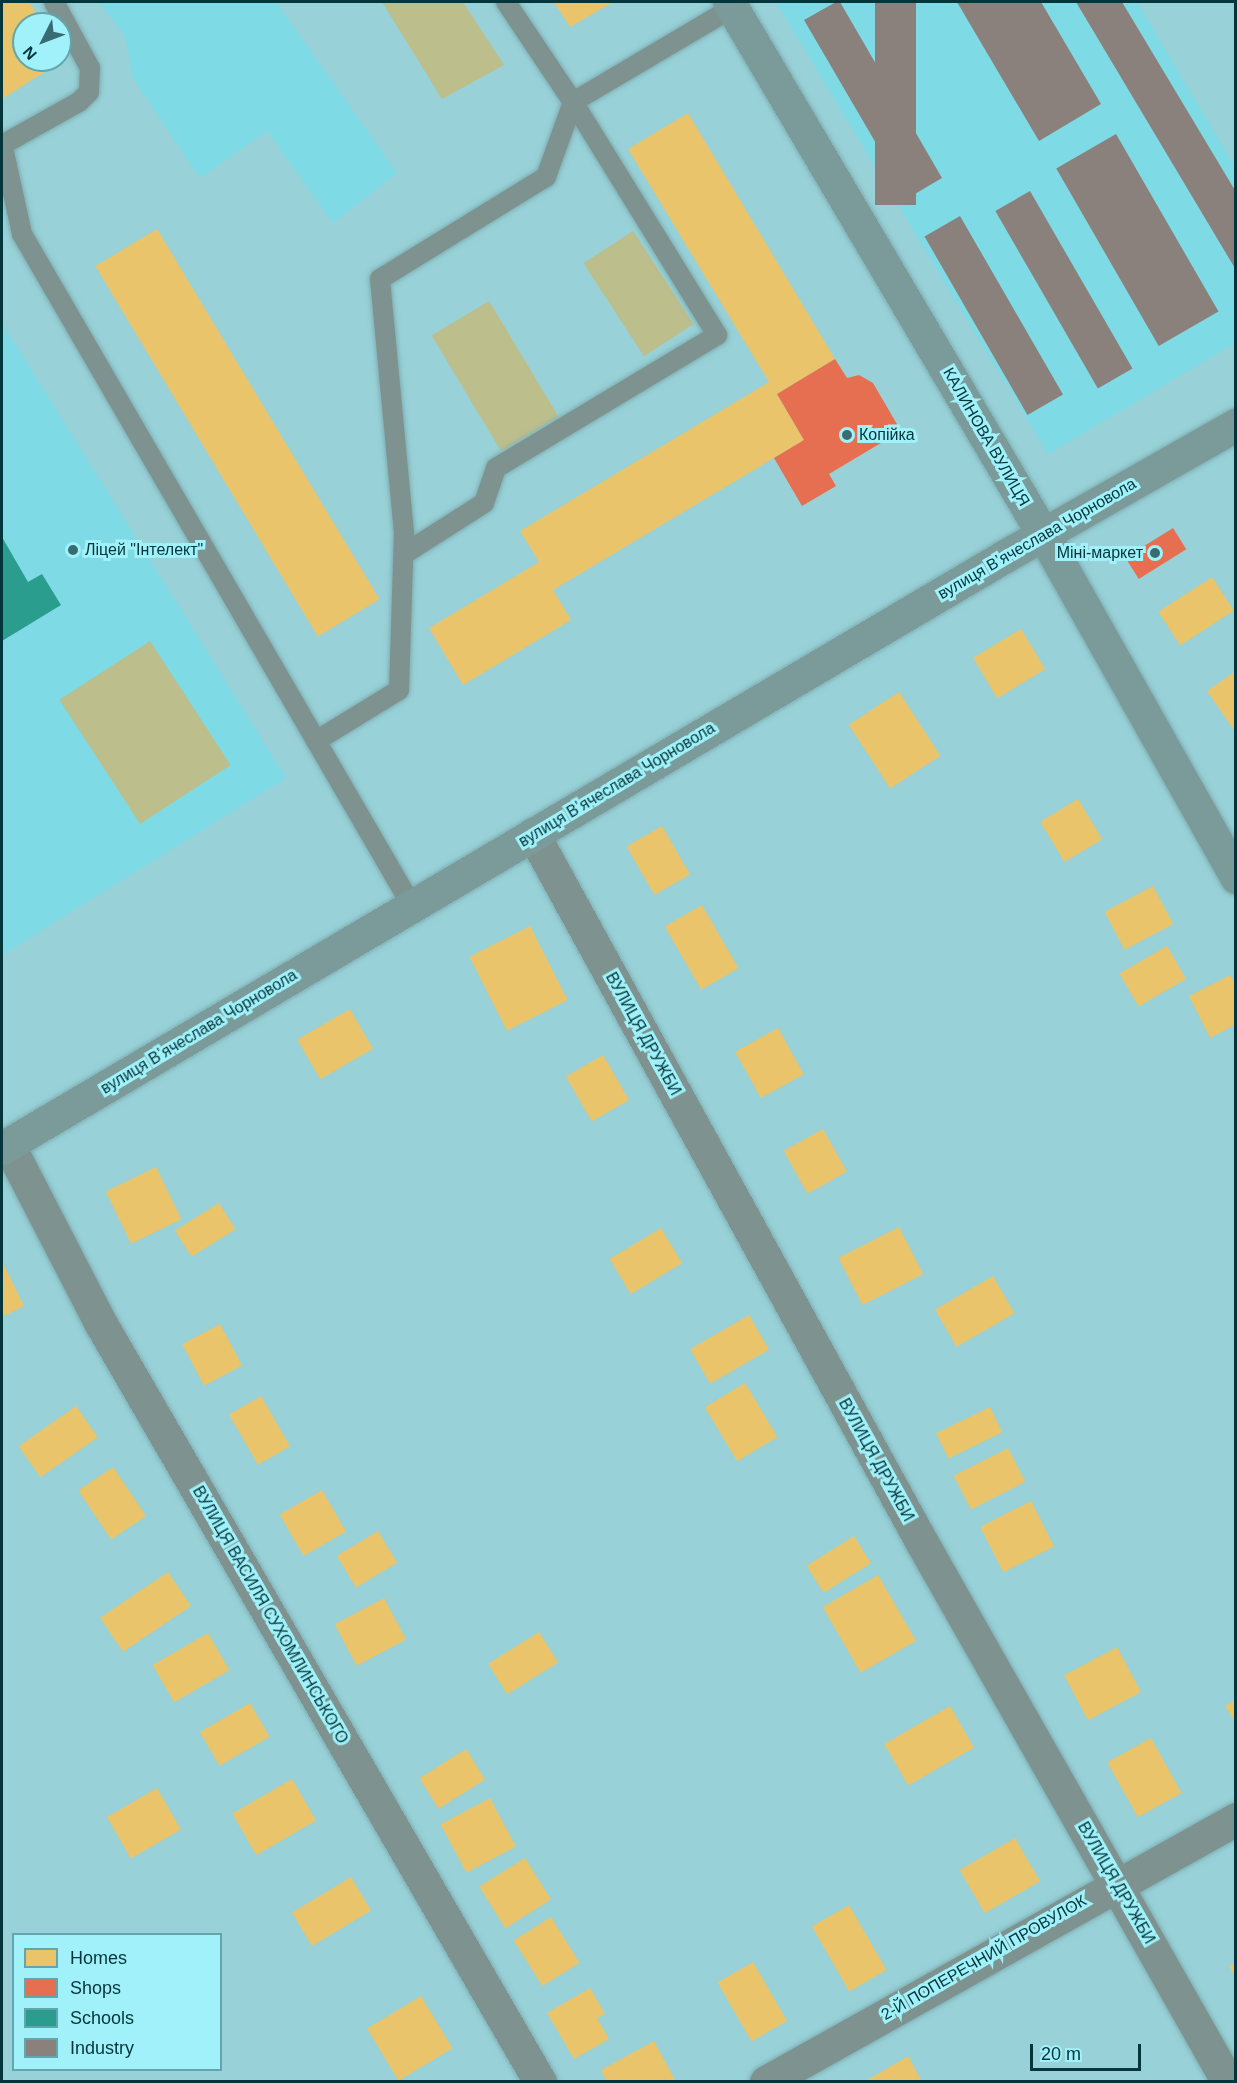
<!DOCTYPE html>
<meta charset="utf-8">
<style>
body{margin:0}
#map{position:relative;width:1237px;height:2083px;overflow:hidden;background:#98d1d7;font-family:Helvetica,sans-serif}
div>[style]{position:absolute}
.built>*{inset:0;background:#7edae4}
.green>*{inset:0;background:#bcbe8c;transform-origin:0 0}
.homes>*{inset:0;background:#e9c46a;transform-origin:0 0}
.shops>*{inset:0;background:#e76f51;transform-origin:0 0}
.schools>*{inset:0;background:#2a9d8f}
.industry>*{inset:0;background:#8a817c;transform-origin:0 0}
.roads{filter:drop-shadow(0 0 2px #7faeb3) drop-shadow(0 0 2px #7faeb3)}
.lane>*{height:20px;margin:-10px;padding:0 10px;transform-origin:10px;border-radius:10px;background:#7e938f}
.street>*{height:33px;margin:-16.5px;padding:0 16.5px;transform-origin:16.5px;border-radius:16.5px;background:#7e938f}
.secondary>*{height:33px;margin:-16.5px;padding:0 16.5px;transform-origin:16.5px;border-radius:16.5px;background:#7a9b99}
.dots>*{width:16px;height:16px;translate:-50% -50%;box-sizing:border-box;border:3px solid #a0f1f9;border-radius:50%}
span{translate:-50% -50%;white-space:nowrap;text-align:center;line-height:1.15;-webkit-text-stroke:6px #a0f1f9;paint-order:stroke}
.poi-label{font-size:16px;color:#03353a}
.left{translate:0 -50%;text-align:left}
.right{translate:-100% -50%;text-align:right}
.street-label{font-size:16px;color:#03353a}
.frame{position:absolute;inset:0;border:3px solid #03353a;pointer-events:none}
.legend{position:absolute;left:12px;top:1933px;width:210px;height:138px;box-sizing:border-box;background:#a0f1f9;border:2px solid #61a6ad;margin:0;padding:8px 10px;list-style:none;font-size:18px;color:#03353a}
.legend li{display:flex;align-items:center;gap:12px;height:30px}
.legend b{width:30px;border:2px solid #61a6ad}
.north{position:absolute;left:12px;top:12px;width:60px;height:60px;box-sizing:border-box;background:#a0f1f9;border:2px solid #61a6ad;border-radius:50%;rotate:228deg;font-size:16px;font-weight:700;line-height:24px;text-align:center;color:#03353a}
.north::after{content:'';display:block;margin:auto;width:21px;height:27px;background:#376c71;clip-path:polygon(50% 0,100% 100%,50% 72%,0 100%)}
.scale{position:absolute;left:1030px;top:2044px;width:111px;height:27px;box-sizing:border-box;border:3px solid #03353a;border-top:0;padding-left:8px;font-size:18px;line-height:21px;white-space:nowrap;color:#03353a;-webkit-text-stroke:4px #a0f1f9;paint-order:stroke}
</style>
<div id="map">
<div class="built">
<i style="clip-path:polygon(99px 2px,276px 2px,397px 173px,333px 223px,267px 131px,200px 178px,133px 78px,125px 36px)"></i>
<i style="clip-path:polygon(776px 2px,1137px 2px,1235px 167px,1235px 343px,1048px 454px)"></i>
<i style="clip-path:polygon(2px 323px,286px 778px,2px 955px)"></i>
</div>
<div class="green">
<i style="clip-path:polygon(382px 2px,463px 2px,504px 65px,442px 99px)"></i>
<i style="left:633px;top:231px;width:111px;height:59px;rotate:57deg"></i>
<i style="left:489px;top:301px;width:135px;height:67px;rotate:59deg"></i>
<i style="left:150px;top:641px;width:148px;height:108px;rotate:57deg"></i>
</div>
<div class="homes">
<i style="clip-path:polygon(2px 2px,29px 2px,43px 24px,24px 24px,24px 60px,60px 60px,60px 51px,65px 59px,2px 99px)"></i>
<i style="clip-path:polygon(554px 2px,613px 2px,570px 27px)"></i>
<i style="clip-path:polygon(688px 113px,835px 359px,777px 394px,804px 440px,553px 590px,571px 620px,463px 685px,429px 628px,539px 562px,520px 531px,769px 382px,628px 149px)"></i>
<i style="left:157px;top:229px;width:432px;height:72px;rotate:59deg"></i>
<i style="left:1212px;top:577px;width:40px;height:64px;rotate:57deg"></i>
<i style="left:1021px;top:629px;width:47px;height:56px;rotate:59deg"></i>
<i style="clip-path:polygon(1236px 671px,1236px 733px,1207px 691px)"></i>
<i style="left:899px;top:692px;width:76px;height:60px;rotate:57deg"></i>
<i style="left:1078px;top:799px;width:47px;height:44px;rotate:59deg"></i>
<i style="left:662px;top:826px;width:56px;height:41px;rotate:60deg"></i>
<i style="left:1153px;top:886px;width:43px;height:55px;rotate:62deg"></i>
<i style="left:702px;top:905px;width:73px;height:43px;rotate:60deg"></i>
<i style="left:530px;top:926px;width:83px;height:68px;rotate:63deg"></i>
<i style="left:1167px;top:946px;width:38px;height:55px;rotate:60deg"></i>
<i style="clip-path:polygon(1230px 975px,1236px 986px,1236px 1024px,1210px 1038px,1189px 996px)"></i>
<i style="left:350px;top:1009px;width:46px;height:61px;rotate:60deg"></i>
<i style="left:778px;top:1028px;width:53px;height:49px;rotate:61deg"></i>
<i style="left:603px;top:1055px;width:52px;height:43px;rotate:60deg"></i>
<i style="left:823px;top:1129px;width:49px;height:45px;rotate:61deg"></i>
<i style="left:156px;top:1167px;width:58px;height:56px;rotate:64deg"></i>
<i style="left:219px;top:1203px;width:31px;height:52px;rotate:58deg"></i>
<i style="left:899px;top:1227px;width:53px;height:68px;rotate:63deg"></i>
<i style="left:661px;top:1228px;width:41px;height:60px;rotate:59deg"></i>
<i style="clip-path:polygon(2px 1261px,24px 1306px,2px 1317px)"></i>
<i style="left:993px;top:1276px;width:43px;height:67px;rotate:60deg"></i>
<i style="left:749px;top:1315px;width:40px;height:68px;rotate:60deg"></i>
<i style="left:220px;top:1324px;width:47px;height:43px;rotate:62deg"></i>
<i style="left:745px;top:1383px;width:63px;height:47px;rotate:59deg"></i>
<i style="left:261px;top:1396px;width:58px;height:37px;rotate:60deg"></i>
<i style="left:76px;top:1406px;width:38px;height:70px;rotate:55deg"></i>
<i style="left:990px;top:1407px;width:28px;height:60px;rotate:64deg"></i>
<i style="left:1008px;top:1448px;width:38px;height:61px;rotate:63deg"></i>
<i style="left:113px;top:1467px;width:59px;height:42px;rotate:56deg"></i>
<i style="left:322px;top:1490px;width:48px;height:49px;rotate:60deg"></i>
<i style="left:1031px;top:1501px;width:51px;height:57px;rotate:63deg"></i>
<i style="left:378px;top:1531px;width:37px;height:48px;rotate:59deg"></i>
<i style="left:854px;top:1536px;width:32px;height:56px;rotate:58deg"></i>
<i style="left:168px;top:1572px;width:41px;height:82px;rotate:56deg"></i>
<i style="left:878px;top:1575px;width:76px;height:64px;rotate:60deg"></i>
<i style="left:384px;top:1598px;width:47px;height:56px;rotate:62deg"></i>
<i style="left:539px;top:1632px;width:36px;height:60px;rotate:58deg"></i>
<i style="left:208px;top:1633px;width:43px;height:64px;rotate:60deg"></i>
<i style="left:1117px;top:1647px;width:51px;height:60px;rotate:62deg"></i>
<i style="clip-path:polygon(1236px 1700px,1236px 1723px,1225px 1706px)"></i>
<i style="left:250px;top:1703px;width:39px;height:58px;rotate:60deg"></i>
<i style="left:950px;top:1706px;width:48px;height:76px;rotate:60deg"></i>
<i style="left:1151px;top:1738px;width:63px;height:50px;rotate:61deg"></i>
<i style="left:466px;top:1749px;width:36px;height:55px;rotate:58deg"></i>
<i style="left:292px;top:1779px;width:48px;height:69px;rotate:60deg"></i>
<i style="left:157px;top:1788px;width:48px;height:58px;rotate:60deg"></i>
<i style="left:490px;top:1798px;width:55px;height:56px;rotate:62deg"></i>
<i style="left:1015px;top:1838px;width:50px;height:64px;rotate:60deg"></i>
<i style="left:525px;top:1858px;width:49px;height:54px;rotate:58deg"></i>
<i style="left:351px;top:1877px;width:39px;height:69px;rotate:59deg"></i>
<i style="left:849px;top:1905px;width:75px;height:43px;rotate:60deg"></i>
<i style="left:551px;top:1917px;width:54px;height:44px;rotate:58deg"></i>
<i style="left:753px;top:1962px;width:68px;height:41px;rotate:60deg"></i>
<i style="clip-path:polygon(1236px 1963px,1236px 1979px,1229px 1966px)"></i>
<i style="clip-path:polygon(590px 1988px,605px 2014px,597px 2018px,609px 2039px,574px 2059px,547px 2013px)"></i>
<i style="left:421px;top:1996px;width:61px;height:63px;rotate:59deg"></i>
<i style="clip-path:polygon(654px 2041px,676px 2082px,607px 2082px,601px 2070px)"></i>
<i style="clip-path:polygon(908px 2056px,922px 2082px,864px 2082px)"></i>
</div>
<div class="shops">
<i style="clip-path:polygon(835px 359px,847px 378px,859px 375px,873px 383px,901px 431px,829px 474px,836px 486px,802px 506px,774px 458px,804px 440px,777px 394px)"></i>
<i style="left:1173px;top:528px;width:25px;height:56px;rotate:58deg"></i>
</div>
<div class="schools">
<i style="clip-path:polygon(2px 537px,28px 582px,42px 574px,61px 605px,2px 641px)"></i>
</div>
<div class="industry">
<i style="clip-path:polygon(836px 2px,840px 2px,942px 178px,908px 198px,804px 20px)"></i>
<i style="left:875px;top:2px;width:41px;height:203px"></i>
<i style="clip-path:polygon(957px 2px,1041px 2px,1101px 104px,1039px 141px)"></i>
<i style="clip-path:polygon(1076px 2px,1122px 2px,1236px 192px,1236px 270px)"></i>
<i style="left:1116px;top:134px;width:205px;height:69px;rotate:60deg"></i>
<i style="left:1030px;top:191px;width:205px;height:40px;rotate:60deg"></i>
<i style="left:960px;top:216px;width:206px;height:41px;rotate:60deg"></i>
</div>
<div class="roads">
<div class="lane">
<i style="left:506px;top:2px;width:120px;rotate:56.2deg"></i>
<i style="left:573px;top:102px;width:185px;rotate:-30.6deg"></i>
<i style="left:2px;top:143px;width:93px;rotate:77.6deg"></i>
<i style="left:22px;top:234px;width:777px;rotate:59.87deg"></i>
<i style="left:2px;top:145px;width:88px;rotate:-29.2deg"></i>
<i style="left:79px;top:102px;width:14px;rotate:-45deg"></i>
<i style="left:89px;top:92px;width:24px;rotate:-88deg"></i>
<i style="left:90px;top:68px;width:75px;rotate:-118.6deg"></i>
<i style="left:404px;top:554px;width:95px;rotate:-32.5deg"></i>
<i style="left:484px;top:503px;width:37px;rotate:-71deg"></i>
<i style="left:496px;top:468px;width:258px;rotate:-31deg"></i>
<i style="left:717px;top:335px;width:274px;rotate:-121.7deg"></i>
<i style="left:316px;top:741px;width:97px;rotate:-31.6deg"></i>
<i style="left:399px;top:690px;width:157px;rotate:-88.2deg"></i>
<i style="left:404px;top:533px;width:255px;rotate:-95.4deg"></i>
<i style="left:380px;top:279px;width:195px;rotate:-31.6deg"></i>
<i style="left:546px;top:177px;width:80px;rotate:-70.2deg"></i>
</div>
<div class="street">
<i style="left:533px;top:834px;width:806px;rotate:61.24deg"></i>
<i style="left:921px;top:1541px;width:622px;rotate:60.43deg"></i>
<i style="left:8px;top:1144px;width:203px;rotate:62.7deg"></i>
<i style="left:101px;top:1324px;width:876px;rotate:59.92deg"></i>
<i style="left:766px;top:2082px;width:539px;rotate:-29.23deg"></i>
</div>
<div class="secondary">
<i style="left:729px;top:2px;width:618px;rotate:59.45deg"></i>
<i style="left:1043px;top:534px;width:394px;rotate:60.6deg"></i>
<i style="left:2px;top:1148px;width:1165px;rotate:-30.55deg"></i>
<i style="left:1005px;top:556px;width:266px;rotate:-29.6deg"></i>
</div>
</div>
<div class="dots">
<i style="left:847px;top:435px;background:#376c71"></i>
<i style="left:73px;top:550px;background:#376c71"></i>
<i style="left:1155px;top:553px;background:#376c71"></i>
</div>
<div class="poi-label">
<span class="left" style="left:859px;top:435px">Копійка</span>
<span class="left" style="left:85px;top:550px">Ліцей "Інтелект"</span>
<span class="right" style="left:1143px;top:553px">Міні-маркет</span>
</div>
<div class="street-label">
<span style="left:986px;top:437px;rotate:60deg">КАЛИНОВА ВУЛИЦЯ</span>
<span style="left:1037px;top:539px;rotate:-30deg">вулиця Вʼячеслава Чорновола</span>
<span style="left:617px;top:785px;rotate:-31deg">вулиця Вʼячеслава Чорновола</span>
<span style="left:199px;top:1032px;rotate:-31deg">вулиця Вʼячеслава Чорновола</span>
<span style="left:643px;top:1034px;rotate:61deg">ВУЛИЦЯ ДРУЖБИ</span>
<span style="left:876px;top:1460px;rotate:61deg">ВУЛИЦЯ ДРУЖБИ</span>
<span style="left:270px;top:1615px;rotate:60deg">ВУЛИЦЯ ВАСИЛЯ СУХОМЛИНСЬКОГО</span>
<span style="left:1116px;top:1883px;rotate:60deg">ВУЛИЦЯ ДРУЖБИ</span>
<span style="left:984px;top:1958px;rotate:-30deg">2-Й ПОПЕРЕЧНИЙ ПРОВУЛОК</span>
</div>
<div class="frame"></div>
<ul class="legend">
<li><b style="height:16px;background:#e9c46a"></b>Homes</li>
<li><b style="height:16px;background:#e76f51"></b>Shops</li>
<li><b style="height:16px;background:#2a9d8f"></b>Schools</li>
<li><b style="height:16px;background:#8a817c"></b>Industry</li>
</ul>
<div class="north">N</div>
<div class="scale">20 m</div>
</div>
